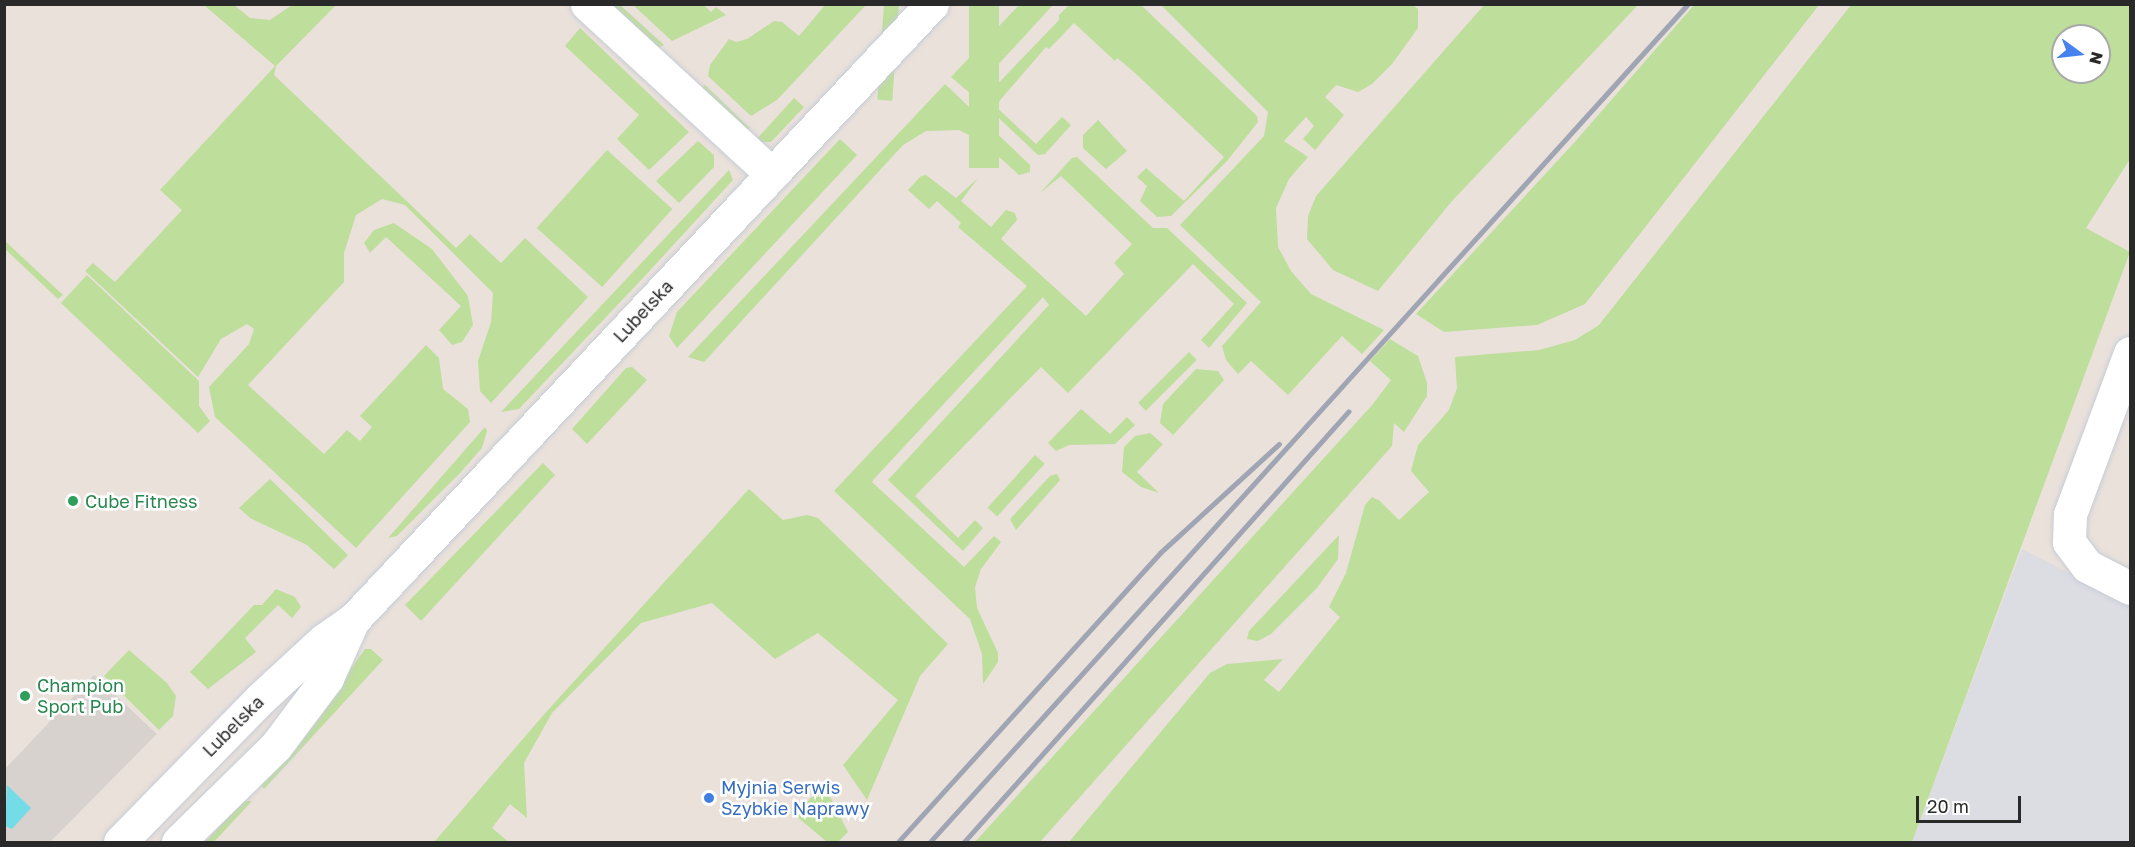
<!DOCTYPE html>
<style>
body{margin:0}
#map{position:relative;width:2135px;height:847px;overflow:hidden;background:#eae1db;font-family:"Golos Text",sans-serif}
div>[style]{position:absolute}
.industrial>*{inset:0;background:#dcdce3}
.green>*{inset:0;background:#bede9b;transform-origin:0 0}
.plaza>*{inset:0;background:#d7d2ce}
.water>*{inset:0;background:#74dce6}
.roads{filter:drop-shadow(0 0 2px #c7cdd6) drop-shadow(0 0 2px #c7cdd6)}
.street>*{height:33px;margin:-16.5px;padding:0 16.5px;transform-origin:16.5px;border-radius:16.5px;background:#fff}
.secondary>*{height:33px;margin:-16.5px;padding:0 16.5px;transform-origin:16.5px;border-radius:16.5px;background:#fff}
.rail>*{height:4.5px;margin:-2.25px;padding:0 2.25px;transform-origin:2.25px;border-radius:2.25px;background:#9fa5b2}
.dots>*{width:16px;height:16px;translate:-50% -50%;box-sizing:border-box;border:3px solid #fff;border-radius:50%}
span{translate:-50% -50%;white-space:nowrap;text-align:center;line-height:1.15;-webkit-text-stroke:5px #fff;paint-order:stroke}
.street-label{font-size:18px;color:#292929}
.leisure-label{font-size:18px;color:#27864d}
.left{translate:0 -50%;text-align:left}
.shop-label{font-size:18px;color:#366cbe}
.frame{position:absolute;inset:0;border:6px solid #292929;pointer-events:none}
.north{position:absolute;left:2051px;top:24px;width:60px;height:60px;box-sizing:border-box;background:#fff;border:2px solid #a9a9a9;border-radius:50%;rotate:105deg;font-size:16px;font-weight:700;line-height:24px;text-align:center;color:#292929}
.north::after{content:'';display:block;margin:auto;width:21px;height:27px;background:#4582ee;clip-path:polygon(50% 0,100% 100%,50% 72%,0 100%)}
.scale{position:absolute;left:1916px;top:796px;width:105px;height:27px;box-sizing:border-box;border:3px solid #292929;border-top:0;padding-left:8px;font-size:18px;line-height:21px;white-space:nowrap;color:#292929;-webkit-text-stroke:4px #fff;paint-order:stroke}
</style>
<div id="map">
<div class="industrial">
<i style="clip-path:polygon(2022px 549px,2130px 604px,2130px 842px,1912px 842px)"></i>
</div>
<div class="green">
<i style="clip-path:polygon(826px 4px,866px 5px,777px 100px,751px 116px,708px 76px,710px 65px,729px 39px,736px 42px,747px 39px,774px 21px,782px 22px,799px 36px)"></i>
<i style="left:884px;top:4px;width:15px;height:96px;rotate:4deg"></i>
<i style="clip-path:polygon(1485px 4px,1638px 5px,1452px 201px,1378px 291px,1333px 270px,1307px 239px,1308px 216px,1316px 196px)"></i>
<i style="clip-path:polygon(1695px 4px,1819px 5px,1585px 304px,1537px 325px,1444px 332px,1416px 314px,1573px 144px)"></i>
<i style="clip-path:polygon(204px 5px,234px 5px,250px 18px,270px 20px,292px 5px,336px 5px,276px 66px,274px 75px,456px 248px,470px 234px,501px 263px,525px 238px,588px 297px,491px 403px,480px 391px,478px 361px,491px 322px,493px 293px,405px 205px,382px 199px,356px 215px,344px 253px,344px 282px,248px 385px,324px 454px,347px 430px,360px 441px,372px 427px,360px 416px,426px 345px,439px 358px,443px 389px,468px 409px,470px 422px,356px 548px,215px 417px,209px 387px,249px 344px,254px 329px,247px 324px,221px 339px,198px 377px,85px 271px,93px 263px,115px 282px,182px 210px,160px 190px,275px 66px)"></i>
<i style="clip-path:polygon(611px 5px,620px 5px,664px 45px,656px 49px)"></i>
<i style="clip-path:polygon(633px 5px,704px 5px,711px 12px,716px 7px,726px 15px,672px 41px)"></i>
<i style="left:969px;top:5px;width:30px;height:163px"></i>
<i style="clip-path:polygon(1019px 5px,1053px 5px,971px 94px,951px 77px)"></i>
<i style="clip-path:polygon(1069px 5px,1141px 5px,1257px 116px,1258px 122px,1227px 161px,1171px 216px,1157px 217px,1140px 201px,1147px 186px,1137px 177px,1146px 168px,1184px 201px,1224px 157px,1134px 72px,1117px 58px,1115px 61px,1074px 23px,1049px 49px,1046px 47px,995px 106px,1036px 144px,1062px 117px,1071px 125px,1045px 154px,1038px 155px,985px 105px,986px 96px,1059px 20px,1059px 15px)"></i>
<i style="clip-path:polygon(1413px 5px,1418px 9px,1418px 28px,1392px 64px,1372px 84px,1358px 92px,1336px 85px,1325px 97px,1344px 115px,1315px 150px,1303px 139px,1314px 126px,1306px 117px,1284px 141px,1308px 157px,1289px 179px,1276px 208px,1278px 247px,1291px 271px,1311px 294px,1384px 330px,1362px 354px,1342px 336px,1288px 395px,1251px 361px,1238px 374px,1226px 360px,1222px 346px,1261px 302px,1180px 225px,1264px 136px,1268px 112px,1161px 5px)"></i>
<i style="clip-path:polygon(evenodd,1851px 5px,2130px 5px,2130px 159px,2086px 228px,2130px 252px,1912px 842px,1069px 842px,1210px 673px,1227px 664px,1283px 659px,1264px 680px,1279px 692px,1340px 617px,1329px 607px,1346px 573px,1365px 505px,1372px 497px,1380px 501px,1399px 520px,1429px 492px,1411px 471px,1418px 445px,1449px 410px,1457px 388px,1455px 357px,1539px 350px,1575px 340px,1599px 325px,1851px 5px,2063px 36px,2099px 36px,2099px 72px,2063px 72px,2063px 36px)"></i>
<i style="clip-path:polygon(580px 28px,689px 132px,649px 170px,617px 139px,639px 115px,565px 46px)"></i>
<i style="clip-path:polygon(945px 84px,1030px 165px,1030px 172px,1019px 175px,985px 144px,959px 130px,926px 131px,903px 145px,704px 362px,688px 357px)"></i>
<i style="left:705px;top:85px;width:62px;height:9px;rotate:44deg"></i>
<i style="clip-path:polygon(794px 98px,804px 107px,771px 142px,754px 142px)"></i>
<i style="clip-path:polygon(1098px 120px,1127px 151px,1106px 169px,1083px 148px,1083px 135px)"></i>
<i style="clip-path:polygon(840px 139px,857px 155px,677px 348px,669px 336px,677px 312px)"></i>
<i style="clip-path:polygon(698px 141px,714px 155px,714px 167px,679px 203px,656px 181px)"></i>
<i style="left:607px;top:150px;width:88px;height:105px;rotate:42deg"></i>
<i style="clip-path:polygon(1077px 157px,1153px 228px,1167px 228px,1247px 303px,1209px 348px,1201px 340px,1234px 304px,1193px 264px,1068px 393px,1041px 367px,915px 496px,958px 538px,975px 520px,983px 528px,963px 551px,888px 480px,1049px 305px,1043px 297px,874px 479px,872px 482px,964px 567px,994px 536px,1001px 542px,981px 569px,975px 587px,977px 608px,998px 653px,998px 662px,983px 684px,982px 654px,970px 619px,834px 491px,1027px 286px,958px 227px,961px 223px,937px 201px,929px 209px,908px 190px,921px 176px,926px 175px,956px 198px,978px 178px,961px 201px,991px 227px,1006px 210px,1015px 213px,1017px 220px,1001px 239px,1086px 316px,1124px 274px,1114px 263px,1132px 244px,1061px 176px,1040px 193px,1072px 158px)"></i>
<i style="clip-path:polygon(729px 170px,733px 180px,643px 278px,519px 409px,501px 412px)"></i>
<i style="clip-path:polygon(394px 223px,432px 249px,468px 296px,473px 325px,462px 342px,452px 345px,439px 330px,461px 306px,386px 237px,370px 253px,364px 243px,374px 230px)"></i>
<i style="clip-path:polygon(5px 241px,63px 295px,58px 299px,5px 249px)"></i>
<i style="clip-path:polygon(87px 275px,199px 381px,199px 406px,210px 421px,198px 433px,61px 303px)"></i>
<i style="clip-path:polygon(1390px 339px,1418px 356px,1427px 383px,1427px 396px,1404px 432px,1394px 423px,1392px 446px,1040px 842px,975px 842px,1373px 404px,1391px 380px,1370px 361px)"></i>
<i style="left:1189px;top:352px;width:11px;height:72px;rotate:45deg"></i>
<i style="clip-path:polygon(632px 367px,647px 380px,587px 444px,572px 429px,626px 368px)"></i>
<i style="clip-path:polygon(1196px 369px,1218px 371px,1224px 380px,1173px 435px,1160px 423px,1163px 404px)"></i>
<i style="clip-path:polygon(1081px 409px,1110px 434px,1127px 417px,1135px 425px,1115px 444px,1069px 445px,1056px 451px,1048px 443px)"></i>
<i style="clip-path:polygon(485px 427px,487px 431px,482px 448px,460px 473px,397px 536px,388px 538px)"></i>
<i style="clip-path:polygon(1150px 433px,1163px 444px,1137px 472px,1159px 493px,1141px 487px,1122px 472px,1124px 447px,1135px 436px)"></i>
<i style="left:1035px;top:455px;width:13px;height:71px;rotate:42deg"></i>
<i style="clip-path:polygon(543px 463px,555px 475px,421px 621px,405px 605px)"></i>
<i style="clip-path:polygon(1057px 474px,1060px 480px,1016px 530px,1010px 519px,1050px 476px)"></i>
<i style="clip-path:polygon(270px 479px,348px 555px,334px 569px,307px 545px,250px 518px,239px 508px)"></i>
<i style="clip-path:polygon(749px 489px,783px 520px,807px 515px,818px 518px,948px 644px,920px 676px,867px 800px,843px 765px,898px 700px,818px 633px,775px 659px,712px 603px,641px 623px,552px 713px,524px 763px,527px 818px,510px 804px,492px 828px,509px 842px,435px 841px,547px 711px)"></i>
<i style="clip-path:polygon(1339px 535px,1338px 559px,1317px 588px,1271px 634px,1258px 641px,1247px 639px,1249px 631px)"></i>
<i style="clip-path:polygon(276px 589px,295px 597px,301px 607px,292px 618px,278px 605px,245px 638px,256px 652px,208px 689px,190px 672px,254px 605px,262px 605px)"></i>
<i style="clip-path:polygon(365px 649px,371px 649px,383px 660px,264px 789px,260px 784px,317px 716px)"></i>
<i style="clip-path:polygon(129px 650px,167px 683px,176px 696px,173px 716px,159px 730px,104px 676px)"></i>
<i style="clip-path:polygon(823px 783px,848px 832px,838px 842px,827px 842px,796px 816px)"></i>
<i style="clip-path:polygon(243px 801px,252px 801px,214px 842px,205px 842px)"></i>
</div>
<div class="plaza">
<i style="clip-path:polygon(94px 675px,157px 734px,50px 842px,5px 842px,4px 770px)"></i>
</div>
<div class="water">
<i style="clip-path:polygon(7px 785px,31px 808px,12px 829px,5px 826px)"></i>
</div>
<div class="roads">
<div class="street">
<i style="left:587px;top:4px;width:251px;rotate:42.6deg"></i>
<i style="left:2130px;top:353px;width:172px;rotate:110.4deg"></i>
<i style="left:2070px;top:514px;width:28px;rotate:92deg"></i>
<i style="left:2069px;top:542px;width:30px;rotate:53deg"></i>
<i style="left:2087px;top:566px;width:48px;rotate:27.1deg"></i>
</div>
<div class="secondary">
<i style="left:120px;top:842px;width:200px;rotate:-45.6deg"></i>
<i style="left:260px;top:699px;width:87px;rotate:-42.7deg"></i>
<i style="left:324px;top:640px;width:37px;rotate:-35deg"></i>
<i style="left:354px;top:619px;width:844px;rotate:-46.78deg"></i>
<i style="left:178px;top:842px;width:137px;rotate:-44.4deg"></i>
<i style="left:276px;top:746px;width:85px;rotate:-53.1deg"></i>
<i style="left:327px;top:678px;width:64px;rotate:-65.9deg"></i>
</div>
</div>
<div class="rail">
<i style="left:898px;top:842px;width:390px;rotate:-47.8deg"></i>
<i style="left:1160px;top:553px;width:161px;rotate:-42.5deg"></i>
<i style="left:930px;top:842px;width:1130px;rotate:-47.87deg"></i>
<i style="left:964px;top:842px;width:577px;rotate:-48.23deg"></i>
</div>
<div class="dots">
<i style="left:73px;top:501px;background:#2e9e5b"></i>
<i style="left:25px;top:696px;background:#2e9e5b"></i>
<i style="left:709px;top:798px;background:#3f7fe0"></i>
</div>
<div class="street-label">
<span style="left:643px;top:311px;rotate:-47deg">Lubelska</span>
<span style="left:233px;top:726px;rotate:-45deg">Lubelska</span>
</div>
<div class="leisure-label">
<span class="left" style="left:85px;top:501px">Cube Fitness</span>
<span class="left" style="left:37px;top:696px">Champion<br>Sport Pub</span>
</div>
<div class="shop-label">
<span class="left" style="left:721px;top:798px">Myjnia Serwis<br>Szybkie Naprawy</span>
</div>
<div class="frame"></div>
<div class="north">N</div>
<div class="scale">20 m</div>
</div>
